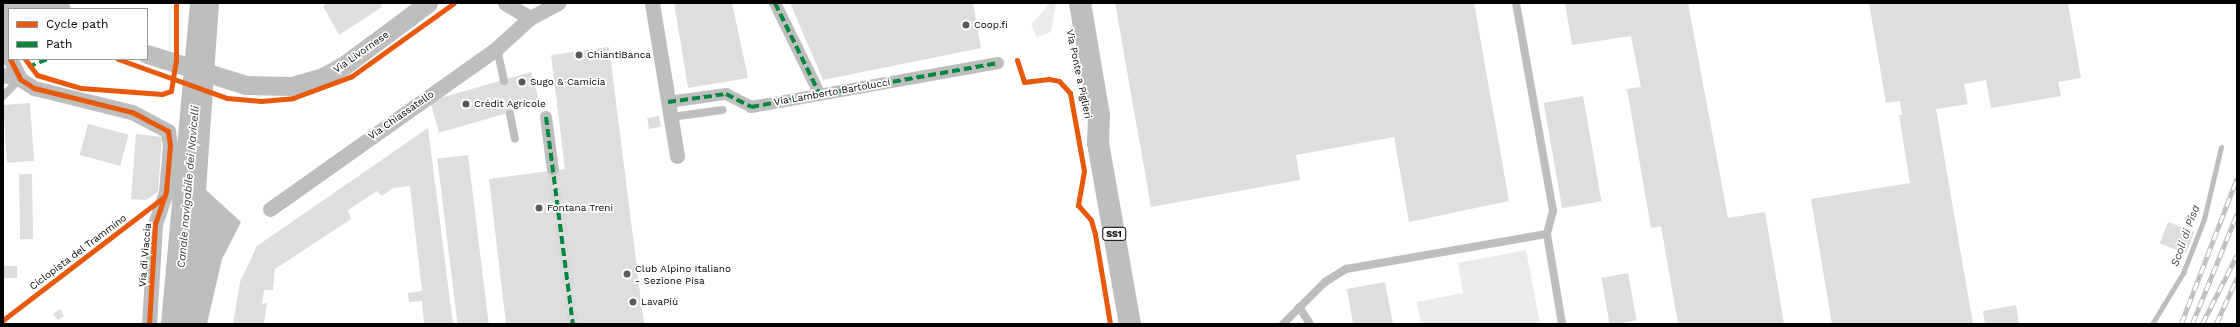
<!DOCTYPE html>
<meta charset="utf-8">
<style>
body{margin:0}
#map{position:relative;width:2240px;height:327px;overflow:hidden;background:#fff;font-family:"Work Sans",sans-serif}
div>[style]{position:absolute}
.green>*{inset:0;background:#ebebeb}
.water>*{inset:0;background:#bdbdbd}
.stream>*{height:5px;margin:-2.5px;padding:0 2.5px;transform-origin:2.5px;border-radius:2.5px;background:#bdbdbd}
.building>*{inset:0;background:#dedede;transform-origin:0 0}
.pedestrian-tunnel>*{height:12px;margin-top:-6px;transform-origin:0;background:repeating-linear-gradient(90deg,#d9d9d9 0 12px,transparent 0 18px)}
.service>*{height:8px;margin:-4px;padding:0 4px;transform-origin:4px;border-radius:4px;background:#bebebe}
.pedestrian>*{height:12px;margin:-6px;padding:0 6px;transform-origin:6px;border-radius:6px;background:#bebebe}
.minor>*{height:15px;margin:-7.5px;padding:0 7.5px;transform-origin:7.5px;border-radius:7.5px;background:#bebebe}
.tertiary>*{height:19px;margin:-9.5px;padding:0 9.5px;transform-origin:9.5px;border-radius:9.5px;background:#bebebe}
.primary>*{height:22px;margin:-11px;padding:0 11px;transform-origin:11px;border-radius:11px;background:#bebebe}
.rail>*{height:4.5px;margin-top:-2.25px;transform-origin:0;background:repeating-linear-gradient(90deg,#fff 0 9px,#bebebe 0 18px);box-sizing:border-box;border-block:1px solid #bebebe}
.quiet>*{height:4px;margin-top:-2px;transform-origin:0;background:repeating-linear-gradient(90deg,#00873e 0 8px,transparent 0 12px)}
.cycleway>*{height:5px;margin:-2.5px;padding:0 2.5px;transform-origin:2.5px;border-radius:2.5px;background:#e8590c}
.dots>*{width:11px;height:11px;translate:-50% -50%;box-sizing:border-box;border:2px solid #fff;border-radius:50%}
span{translate:-50% -50%;white-space:nowrap;text-align:center;line-height:1.15;-webkit-text-stroke:3.5px #fff;paint-order:stroke}
.shield-label span{padding:1px 3px;background:#fff;border:1px solid;border-radius:3px;-webkit-text-stroke-width:0}
.shield-label{font-size:9px;color:#000;font-weight:700}
.poi-label{font-size:10px;color:#000}
.left{translate:0 -50%;text-align:left}
.street-label{font-size:10px;color:#000}
.water-label{font-size:11px;color:#424242;font-style:italic}
.frame{position:absolute;inset:0;border:4px solid #000;pointer-events:none}
.legend{position:absolute;left:8px;top:8px;width:140px;height:52px;box-sizing:border-box;background:#fff;border:1px solid #999;margin:0;padding:5px 7px;list-style:none;font-size:12px;color:#000}
.legend li{display:flex;align-items:center;gap:8px;height:20px}
.legend b{width:20px;border:1px solid #999}
</style>
<div id="map">
<div class="green">
<i style="clip-path:polygon(1050px 3px,1056px 3px,1051px 32px,1037px 37px,1031px 25px)"></i>
<i style="clip-path:polygon(1526px 250px,1540px 324px,1421px 324px,1417px 302px,1463px 293px,1458px 263px)"></i>
</div>
<div class="water">
<i style="clip-path:polygon(190px 3px,219px 3px,206px 190px,241px 222px,222px 259px,207px 324px,161px 324px)"></i>
</div>
<div class="stream">
<i style="left:2152px;top:324px;width:60px;rotate:-58.7deg"></i>
<i style="left:2183px;top:273px;width:58px;rotate:-68.7deg"></i>
<i style="left:2204px;top:219px;width:74px;rotate:-76.7deg"></i>
</div>
<div class="building">
<i style="clip-path:polygon(328px 3px,380px 3px,382px 7px,339px 35px,323px 6px)"></i>
<i style="clip-path:polygon(674px 3px,732px 3px,748px 78px,688px 88px)"></i>
<i style="clip-path:polygon(790px 3px,973px 3px,981px 48px,823px 80px)"></i>
<i style="clip-path:polygon(1115px 3px,1474px 3px,1509px 201px,1409px 222px,1394px 137px,1296px 155px,1300px 180px,1151px 207px)"></i>
<i style="clip-path:polygon(1565px 3px,1688px 3px,1728px 218px,1765px 212px,1784px 324px,1678px 324px,1661px 226px,1651px 228px,1627px 89px,1641px 87px,1631px 36px,1572px 45px)"></i>
<i style="clip-path:polygon(1869px 3px,2068px 3px,2081px 78px,2058px 82px,2061px 96px,1991px 108px,1986px 80px,1964px 84px,1968px 104px,1936px 109px,1973px 324px,1832px 324px,1811px 199px,1910px 183px,1899px 115px,1902px 115px,1900px 101px,1886px 103px)"></i>
<i style="clip-path:polygon(609px 47px,644px 324px,506px 324px,489px 179px,565px 169px,551px 55px)"></i>
<i style="left:531px;top:72px;width:33px;height:105px;rotate:74deg"></i>
<i style="left:1583px;top:96px;width:107px;height:40px;rotate:80deg"></i>
<i style="left:30px;top:103px;width:58px;height:27px;rotate:86deg"></i>
<i style="left:659px;top:116px;width:11px;height:12px;rotate:80deg"></i>
<i style="left:88px;top:124px;width:42px;height:32px;rotate:15deg"></i>
<i style="clip-path:polygon(428px 128px,453px 324px,424px 324px,422px 301px,409px 302px,408px 293px,422px 291px,410px 186px,393px 188px,382px 196px,377px 191px,348px 210px,351px 219px,275px 269px,273px 290px,264px 290px,262px 304px,267px 303px,264px 324px,233px 324px,240px 282px,257px 246px)"></i>
<i style="clip-path:polygon(136px 134px,162px 137px,158px 192px,146px 200px,131px 199px)"></i>
<i style="left:468px;top:155px;width:170px;height:31px;rotate:83deg"></i>
<i style="left:32px;top:174px;width:65px;height:13px;rotate:89deg"></i>
<i style="left:2168px;top:222px;width:28px;height:23px;rotate:21deg"></i>
<i style="left:3px;top:266px;width:14px;height:12px"></i>
<i style="left:1628px;top:273px;width:48px;height:27px;rotate:80deg"></i>
<i style="clip-path:polygon(1385px 282px,1393px 324px,1353px 324px,1347px 289px)"></i>
<i style="clip-path:polygon(2016px 305px,2019px 324px,1985px 324px,1983px 311px)"></i>
<i style="clip-path:polygon(60px 309px,64px 316px,58px 320px,53px 314px)"></i>
</div>
<div class="pedestrian-tunnel">
<i style="left:553px;top:170px;width:155px;rotate:82.6deg"></i>
</div>
<div class="service">
<i style="left:1516px;top:3px;width:211px;rotate:79.9deg"></i>
<i style="left:1553px;top:211px;width:24px;rotate:105deg"></i>
<i style="left:497px;top:48px;width:34px;rotate:78deg"></i>
<i style="left:3px;top:96px;width:24px;rotate:-45deg"></i>
<i style="left:510px;top:114px;width:25px;rotate:79deg"></i>
<i style="left:671px;top:117px;width:52px;rotate:-7.7deg"></i>
<i style="left:1299px;top:307px;width:20px;rotate:57deg"></i>
<i style="left:1283px;top:324px;width:59px;rotate:-45deg"></i>
<i style="left:1325px;top:282px;width:25px;rotate:-32deg"></i>
<i style="left:1346px;top:269px;width:204px;rotate:-9.9deg"></i>
<i style="left:1547px;top:234px;width:91px;rotate:80.5deg"></i>
</div>
<div class="pedestrian">
<i style="left:775px;top:3px;width:100px;rotate:63.9deg"></i>
<i style="left:668px;top:102px;width:59px;rotate:-7.9deg"></i>
<i style="left:726px;top:94px;width:28px;rotate:27deg"></i>
<i style="left:751px;top:107px;width:251px;rotate:-10.1deg"></i>
<i style="left:546px;top:117px;width:53px;rotate:82.5deg"></i>
</div>
<div class="minor">
<i style="left:505px;top:3px;width:29px;rotate:31deg"></i>
<i style="left:652px;top:3px;width:155px;rotate:80.7deg"></i>
<i style="left:10px;top:59px;width:22px;rotate:63deg"></i>
<i style="left:20px;top:79px;width:17px;rotate:33deg"></i>
<i style="left:34px;top:88px;width:101px;rotate:13.8deg"></i>
<i style="left:132px;top:112px;width:41px;rotate:27.8deg"></i>
<i style="left:168px;top:131px;width:14px;rotate:82deg"></i>
<i style="left:170px;top:145px;width:47px;rotate:94.9deg"></i>
<i style="left:166px;top:192px;width:34px;rotate:109deg"></i>
<i style="left:155px;top:224px;width:100px;rotate:93.4deg"></i>
<i style="left:3px;top:75px;width:17px;rotate:13deg"></i>
<i style="left:270px;top:209px;width:278px;rotate:-35.3deg"></i>
<i style="left:497px;top:48px;width:45px;rotate:-42.3deg"></i>
<i style="left:530px;top:18px;width:32px;rotate:-28deg"></i>
</div>
<div class="tertiary">
<i style="left:3px;top:6px;width:58px;rotate:3deg"></i>
<i style="left:3px;top:22px;width:18px;rotate:77deg"></i>
<i style="left:7px;top:40px;width:11px;rotate:112deg"></i>
<i style="left:147px;top:54px;width:104px;rotate:17.4deg"></i>
<i style="left:246px;top:85px;width:46px;rotate:1.2deg"></i>
<i style="left:292px;top:86px;width:32px;rotate:-16deg"></i>
<i style="left:323px;top:77px;width:26px;rotate:-29deg"></i>
<i style="left:346px;top:64px;width:102px;rotate:-36.6deg"></i>
</div>
<div class="primary">
<i style="left:1080px;top:3px;width:114px;rotate:80.4deg"></i>
<i style="left:1099px;top:115px;width:28px;rotate:92deg"></i>
<i style="left:1098px;top:143px;width:184px;rotate:80deg"></i>
</div>
<div class="rail">
<i style="left:2181px;top:324px;width:156px;rotate:-69deg"></i>
<i style="left:2192px;top:324px;width:119px;rotate:-67.8deg"></i>
<i style="left:2202px;top:324px;width:77px;rotate:-63.1deg"></i>
<i style="left:2216px;top:324px;width:51px;rotate:-65.5deg"></i>
</div>
<div class="quiet">
<i style="left:775px;top:3px;width:100px;rotate:63.9deg"></i>
<i style="left:28px;top:67px;width:22px;rotate:-22deg"></i>
<i style="left:668px;top:102px;width:59px;rotate:-7.9deg"></i>
<i style="left:726px;top:94px;width:28px;rotate:27deg"></i>
<i style="left:751px;top:107px;width:251px;rotate:-10.1deg"></i>
<i style="left:546px;top:117px;width:209px;rotate:82.6deg"></i>
</div>
<div class="cycleway">
<i style="left:10px;top:59px;width:22px;rotate:63deg"></i>
<i style="left:20px;top:79px;width:17px;rotate:33deg"></i>
<i style="left:34px;top:88px;width:101px;rotate:13.8deg"></i>
<i style="left:132px;top:112px;width:41px;rotate:27.8deg"></i>
<i style="left:168px;top:131px;width:14px;rotate:82deg"></i>
<i style="left:170px;top:145px;width:47px;rotate:94.9deg"></i>
<i style="left:166px;top:192px;width:34px;rotate:109deg"></i>
<i style="left:155px;top:224px;width:100px;rotate:93.4deg"></i>
<i style="left:25px;top:59px;width:20px;rotate:53deg"></i>
<i style="left:37px;top:75px;width:46px;rotate:16.5deg"></i>
<i style="left:81px;top:88px;width:81px;rotate:4.2deg"></i>
<i style="left:162px;top:94px;width:9px;rotate:-18deg"></i>
<i style="left:171px;top:91px;width:30px;rotate:-81deg"></i>
<i style="left:176px;top:61px;width:58px;rotate:-90deg"></i>
<i style="left:118px;top:59px;width:116px;rotate:19.7deg"></i>
<i style="left:227px;top:98px;width:34px;rotate:5deg"></i>
<i style="left:261px;top:101px;width:32px;rotate:-5deg"></i>
<i style="left:293px;top:98px;width:63px;rotate:-20.4deg"></i>
<i style="left:352px;top:76px;width:125px;rotate:-35.6deg"></i>
<i style="left:1017px;top:60px;width:23px;rotate:72deg"></i>
<i style="left:1024px;top:82px;width:25px;rotate:-7deg"></i>
<i style="left:1049px;top:79px;width:10px;rotate:11deg"></i>
<i style="left:1059px;top:81px;width:16px;rotate:47deg"></i>
<i style="left:1070px;top:93px;width:79px;rotate:79.8deg"></i>
<i style="left:1084px;top:171px;width:35px;rotate:100deg"></i>
<i style="left:1078px;top:205px;width:20px;rotate:49deg"></i>
<i style="left:1091px;top:220px;width:15px;rotate:74deg"></i>
<i style="left:1095px;top:234px;width:91px;rotate:80.5deg"></i>
<i style="left:3px;top:320px;width:203px;rotate:-37.4deg"></i>
</div>
<div class="dots">
<i style="left:966px;top:25px;background:#595959"></i>
<i style="left:579px;top:55px;background:#595959"></i>
<i style="left:522px;top:82px;background:#595959"></i>
<i style="left:466px;top:104px;background:#595959"></i>
<i style="left:539px;top:208px;background:#595959"></i>
<i style="left:627px;top:274px;background:#595959"></i>
<i style="left:633px;top:302px;background:#595959"></i>
</div>
<div class="shield-label">
<span style="left:1114px;top:234px">SS1</span>
</div>
<div class="poi-label">
<span class="left" style="left:974px;top:25px">Coop.fi</span>
<span class="left" style="left:587px;top:55px">ChiantiBanca</span>
<span class="left" style="left:530px;top:82px">Sugo &amp; Camicia</span>
<span class="left" style="left:474px;top:104px">Crédit Agricole</span>
<span class="left" style="left:547px;top:208px">Fontana Treni</span>
<span class="left" style="left:635px;top:274px">Club Alpino Italiano<br>- Sezione Pisa</span>
<span class="left" style="left:641px;top:302px">LavaPiù</span>
</div>
<div class="street-label">
<span style="left:361px;top:52px;rotate:-35deg">Via Livornese</span>
<span style="left:1079px;top:74px;rotate:78deg">Via Ponte a Piglieri</span>
<span style="left:832px;top:92px;rotate:-10deg">Via Lamberto Bartolucci</span>
<span style="left:401px;top:115px;rotate:-35deg">Via Chiassatello</span>
<span style="left:78px;top:252px;rotate:-37deg">Ciclopista del Trammino</span>
<span style="left:145px;top:255px;rotate:-85deg">Via di Viaccia</span>
</div>
<div class="water-label">
<span style="left:189px;top:187px;rotate:-85deg">Canale navigabile dei Navicelli</span>
<span style="left:2186px;top:236px;rotate:-70deg">Scoli di Pisa</span>
</div>
<div class="frame"></div>
<ul class="legend">
<li><b style="height:5px;background:#e8590c"></b>Cycle path</li>
<li><b style="height:5px;background:#00873e"></b>Path</li>
</ul>
</div>
